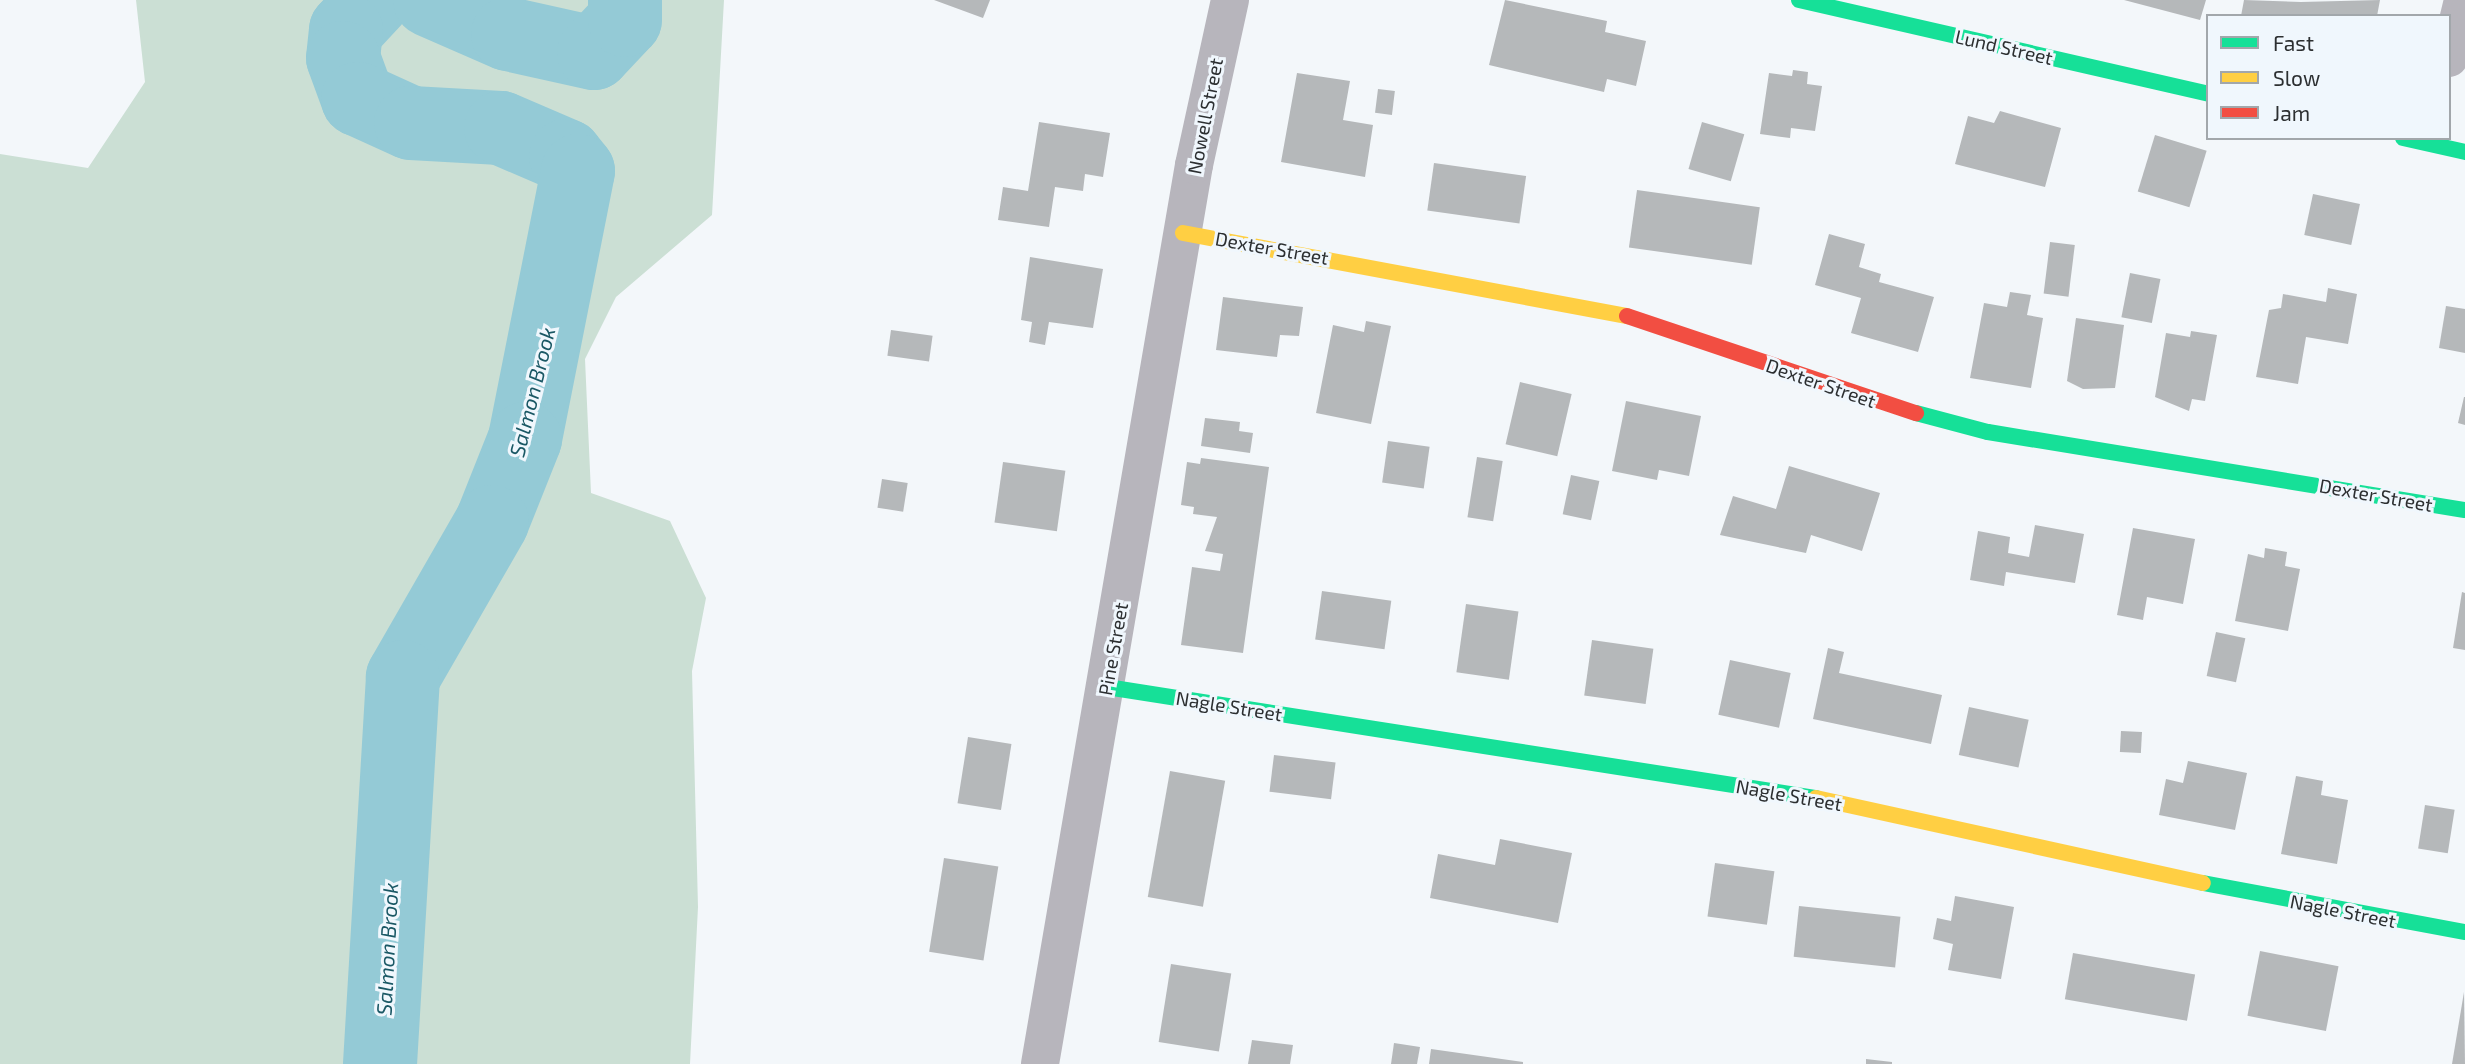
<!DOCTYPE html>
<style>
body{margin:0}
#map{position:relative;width:2465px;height:1064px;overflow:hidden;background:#f3f7fa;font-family:"Exo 2",sans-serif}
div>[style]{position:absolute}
.green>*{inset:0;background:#cbdfd4}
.river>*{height:74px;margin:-37px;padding:0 37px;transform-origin:37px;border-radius:37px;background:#94cad6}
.building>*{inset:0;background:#b5b8ba;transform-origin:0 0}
.street>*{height:38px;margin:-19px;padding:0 19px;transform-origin:19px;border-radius:19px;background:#b7b5bc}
.fast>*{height:16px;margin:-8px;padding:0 8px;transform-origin:8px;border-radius:8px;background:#16e098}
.slow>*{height:16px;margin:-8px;padding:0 8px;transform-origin:8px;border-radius:8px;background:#ffcf43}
.jam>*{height:16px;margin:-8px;padding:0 8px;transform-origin:8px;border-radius:8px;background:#f24e42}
span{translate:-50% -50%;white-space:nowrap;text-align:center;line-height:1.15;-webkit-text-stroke:6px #f0f7fd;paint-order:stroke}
.street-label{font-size:19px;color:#2c2f31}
.water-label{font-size:21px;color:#1a5865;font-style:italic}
.legend{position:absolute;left:2206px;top:14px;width:245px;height:126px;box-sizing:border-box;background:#f0f7fd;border:2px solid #a2a7ab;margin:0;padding:9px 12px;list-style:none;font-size:21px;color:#2c2f31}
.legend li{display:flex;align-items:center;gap:14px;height:35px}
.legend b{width:35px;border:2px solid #a2a7ab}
</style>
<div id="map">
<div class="green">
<i style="clip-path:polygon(136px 0,724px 0,712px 215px,616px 297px,585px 359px,591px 493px,670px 521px,706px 598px,692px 671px,698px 907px,690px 1064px,0 1064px,0 154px,88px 168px,145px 82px)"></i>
</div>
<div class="river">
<i style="left:374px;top:0;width:41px;rotate:133deg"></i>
<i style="left:346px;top:30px;width:28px;rotate:96deg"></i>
<i style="left:343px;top:58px;width:44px;rotate:69.9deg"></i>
<i style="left:358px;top:99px;width:58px;rotate:24.4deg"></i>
<i style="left:411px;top:123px;width:90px;rotate:3.2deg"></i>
<i style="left:501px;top:128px;width:71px;rotate:23.3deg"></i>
<i style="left:566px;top:156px;width:19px;rotate:51deg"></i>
<i style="left:578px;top:171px;width:273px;rotate:101.2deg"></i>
<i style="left:525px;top:439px;width:89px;rotate:111.7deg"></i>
<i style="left:492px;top:522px;width:179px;rotate:119.9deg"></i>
<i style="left:403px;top:677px;width:388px;rotate:93.4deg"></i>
<i style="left:430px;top:0;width:85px;rotate:23.6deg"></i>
<i style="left:508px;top:34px;width:88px;rotate:12.5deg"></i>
<i style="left:594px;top:53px;width:45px;rotate:-46.8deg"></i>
<i style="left:625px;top:20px;width:20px;rotate:-90deg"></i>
</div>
<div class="building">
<i style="clip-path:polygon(934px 0,990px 0,983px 18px)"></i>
<i style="clip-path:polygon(1505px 0,1607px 21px,1605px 32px,1646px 41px,1636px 86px,1607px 79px,1604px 92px,1489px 65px)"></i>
<i style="clip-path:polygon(2124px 0,2206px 0,2200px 20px)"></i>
<i style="clip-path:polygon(2244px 0,2301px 2px,2380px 0,2377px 16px,2241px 16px)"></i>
<i style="clip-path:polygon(1793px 70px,1808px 72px,1807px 84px,1822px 86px,1815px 131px,1791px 128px,1790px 138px,1760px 134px,1769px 73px,1792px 76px)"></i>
<i style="clip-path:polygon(1297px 73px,1350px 81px,1343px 120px,1373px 125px,1365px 177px,1281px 162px)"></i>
<i style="left:1378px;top:89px;width:17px;height:24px;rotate:7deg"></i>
<i style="clip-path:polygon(2000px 111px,2061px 128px,2045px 187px,1955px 164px,1968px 116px,1994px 123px)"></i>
<i style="clip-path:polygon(1039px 122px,1110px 133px,1103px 177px,1085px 174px,1083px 191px,1055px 187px,1049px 227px,998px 220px,1003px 187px,1028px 191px)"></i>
<i style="left:1702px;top:122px;width:44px;height:49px;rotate:16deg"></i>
<i style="left:2155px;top:135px;width:54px;height:59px;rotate:17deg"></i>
<i style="left:1434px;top:163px;width:93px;height:48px;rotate:8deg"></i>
<i style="left:1637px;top:190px;width:124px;height:58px;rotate:8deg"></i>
<i style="left:2313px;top:194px;width:48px;height:42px;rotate:12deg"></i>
<i style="clip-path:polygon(1829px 234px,1865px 244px,1859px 267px,1881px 274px,1879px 282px,1934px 297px,1918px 352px,1851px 333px,1861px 298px,1815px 285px)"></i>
<i style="left:2050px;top:242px;width:25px;height:52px;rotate:7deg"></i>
<i style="clip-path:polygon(1030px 257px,1103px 269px,1093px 328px,1049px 322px,1045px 345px,1029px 342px,1032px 322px,1021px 320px)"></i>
<i style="left:2130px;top:273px;width:31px;height:45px;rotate:11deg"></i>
<i style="clip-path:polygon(2328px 288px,2357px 294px,2348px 344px,2306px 337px,2298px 384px,2256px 377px,2269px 310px,2281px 308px,2283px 294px,2326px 302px)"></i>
<i style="clip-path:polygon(2010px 292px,2031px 295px,2027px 315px,2043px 318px,2031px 388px,1970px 378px,1984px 303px,2007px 307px)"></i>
<i style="clip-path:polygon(1223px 297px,1303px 307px,1299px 336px,1280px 335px,1277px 357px,1216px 350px)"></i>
<i style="clip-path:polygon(2446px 306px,2465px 309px,2465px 353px,2439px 348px)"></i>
<i style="clip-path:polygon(2076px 318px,2124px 325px,2115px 388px,2083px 389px,2067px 381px)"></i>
<i style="clip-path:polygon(1366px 321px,1391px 326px,1371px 424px,1316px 413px,1333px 325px,1364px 332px)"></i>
<i style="left:891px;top:330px;width:42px;height:26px;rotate:8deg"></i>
<i style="clip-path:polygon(2191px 331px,2217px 335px,2205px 401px,2192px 399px,2189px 411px,2155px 397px,2166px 333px,2190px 337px)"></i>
<i style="left:1520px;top:382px;width:53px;height:64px;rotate:13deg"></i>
<i style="clip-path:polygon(2464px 397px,2465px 397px,2465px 425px,2458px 423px)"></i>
<i style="clip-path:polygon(1626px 401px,1701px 416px,1689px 476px,1659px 470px,1657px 480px,1612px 471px)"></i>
<i style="clip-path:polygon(1205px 418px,1240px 422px,1239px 431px,1253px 433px,1250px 453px,1201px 446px)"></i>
<i style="left:1388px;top:441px;width:42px;height:42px;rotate:8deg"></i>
<i style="left:1477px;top:457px;width:26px;height:61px;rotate:9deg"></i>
<i style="clip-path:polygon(1201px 458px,1269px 467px,1243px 653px,1181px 645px,1192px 567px,1220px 571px,1223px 554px,1205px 551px,1217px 517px,1193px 514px,1194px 507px,1181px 505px,1187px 462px,1200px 464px)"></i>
<i style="left:1003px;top:462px;width:63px;height:61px;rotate:8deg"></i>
<i style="clip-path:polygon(1789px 466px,1880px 493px,1862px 551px,1811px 535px,1806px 553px,1720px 535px,1733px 496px,1776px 509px)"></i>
<i style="left:1571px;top:475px;width:29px;height:40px;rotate:12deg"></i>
<i style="left:882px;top:479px;width:26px;height:29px;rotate:9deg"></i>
<i style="clip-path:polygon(2035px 525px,2084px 534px,2075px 583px,2006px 572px,2004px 586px,1970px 580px,1978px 531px,2010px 537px,2008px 553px,2029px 557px)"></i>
<i style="clip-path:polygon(2133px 528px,2195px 539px,2183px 604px,2147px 597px,2143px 620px,2117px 615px)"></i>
<i style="clip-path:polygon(2265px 548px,2287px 552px,2285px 566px,2300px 569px,2288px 631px,2235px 621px,2248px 554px,2264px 558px)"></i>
<i style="left:1322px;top:591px;width:70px;height:49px;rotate:8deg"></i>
<i style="clip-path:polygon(2462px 592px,2465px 593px,2465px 650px,2453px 648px)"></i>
<i style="left:1466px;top:604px;width:53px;height:69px;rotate:8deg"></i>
<i style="left:2216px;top:632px;width:30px;height:45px;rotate:12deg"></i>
<i style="left:1592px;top:640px;width:62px;height:56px;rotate:8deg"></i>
<i style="clip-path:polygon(1828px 648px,1844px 652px,1839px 673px,1942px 695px,1931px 744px,1813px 719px)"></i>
<i style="left:1730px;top:660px;width:62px;height:56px;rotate:12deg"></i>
<i style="left:1969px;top:707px;width:61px;height:49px;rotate:12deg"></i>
<i style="left:2121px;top:731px;width:21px;height:21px;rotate:3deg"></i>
<i style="left:968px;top:737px;width:44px;height:67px;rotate:9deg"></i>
<i style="left:1274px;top:755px;width:62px;height:37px;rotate:7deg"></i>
<i style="clip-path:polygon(2188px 761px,2247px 773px,2235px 830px,2159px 815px,2166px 779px,2183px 783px)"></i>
<i style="left:1170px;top:771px;width:56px;height:128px;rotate:10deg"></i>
<i style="clip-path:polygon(2296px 776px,2323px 781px,2321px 795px,2348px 800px,2337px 864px,2281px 854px)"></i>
<i style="left:2425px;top:805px;width:30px;height:44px;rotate:9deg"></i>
<i style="clip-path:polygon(1500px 839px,1572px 853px,1558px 923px,1430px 898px,1438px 854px,1495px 865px)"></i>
<i style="left:944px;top:858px;width:55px;height:95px;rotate:9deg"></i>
<i style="left:1715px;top:863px;width:60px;height:54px;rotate:8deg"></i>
<i style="clip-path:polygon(1955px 896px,2014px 907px,2001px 979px,1948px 970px,1953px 944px,1933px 939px,1937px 918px,1951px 921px)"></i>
<i style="left:1799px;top:906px;width:102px;height:51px;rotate:6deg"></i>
<i style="left:2260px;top:951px;width:80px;height:66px;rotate:11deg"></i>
<i style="left:2073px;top:953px;width:124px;height:47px;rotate:10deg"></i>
<i style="left:1171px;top:964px;width:61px;height:79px;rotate:9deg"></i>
<i style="clip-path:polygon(2464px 992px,2465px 1064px,2452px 1064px)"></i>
<i style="clip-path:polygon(1252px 1040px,1293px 1045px,1290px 1064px,1248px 1064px)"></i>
<i style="clip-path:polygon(1394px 1043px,1420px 1047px,1417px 1064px,1391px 1064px)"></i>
<i style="clip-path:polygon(1431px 1049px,1523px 1062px,1523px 1064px,1429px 1064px)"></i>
<i style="clip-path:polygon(1866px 1059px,1892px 1062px,1892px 1064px,1866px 1064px)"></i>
</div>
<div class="street">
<i style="left:2449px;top:58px;width:60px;rotate:-76.4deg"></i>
<i style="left:1040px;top:1064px;width:912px;rotate:-80.28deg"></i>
<i style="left:1194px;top:165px;width:169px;rotate:-77.7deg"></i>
</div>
<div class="fast">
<i style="left:1799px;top:0;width:420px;rotate:12.9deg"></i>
<i style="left:2403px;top:138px;width:64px;rotate:12.7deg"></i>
<i style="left:1916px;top:413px;width:74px;rotate:14.8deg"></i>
<i style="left:1988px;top:432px;width:483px;rotate:9.3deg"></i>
<i style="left:1107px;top:687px;width:718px;rotate:8.9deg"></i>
<i style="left:2203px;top:883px;width:267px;rotate:10.6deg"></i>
</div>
<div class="slow">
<i style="left:1183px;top:233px;width:452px;rotate:10.6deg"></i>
<i style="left:1816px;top:798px;width:396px;rotate:12.4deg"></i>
</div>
<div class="jam">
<i style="left:1627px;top:316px;width:305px;rotate:18.6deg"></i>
</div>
<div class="street-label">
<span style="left:2004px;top:47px;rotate:13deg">Lund Street</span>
<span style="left:1205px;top:116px;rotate:-79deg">Nowell Street</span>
<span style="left:1272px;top:248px;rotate:10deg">Dexter Street</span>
<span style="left:1821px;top:383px;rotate:19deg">Dexter Street</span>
<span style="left:2376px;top:495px;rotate:10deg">Dexter Street</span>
<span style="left:1113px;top:649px;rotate:-80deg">Pine Street</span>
<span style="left:1229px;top:706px;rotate:9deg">Nagle Street</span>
<span style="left:1789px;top:795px;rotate:10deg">Nagle Street</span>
<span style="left:2343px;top:911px;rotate:11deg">Nagle Street</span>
</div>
<div class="water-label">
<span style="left:532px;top:392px;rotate:-76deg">Salmon Brook</span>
<span style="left:387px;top:949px;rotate:-87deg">Salmon Brook</span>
</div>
<ul class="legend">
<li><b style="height:9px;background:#16e098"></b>Fast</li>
<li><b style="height:9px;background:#ffcf43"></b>Slow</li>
<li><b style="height:9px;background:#f24e42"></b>Jam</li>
</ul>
</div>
